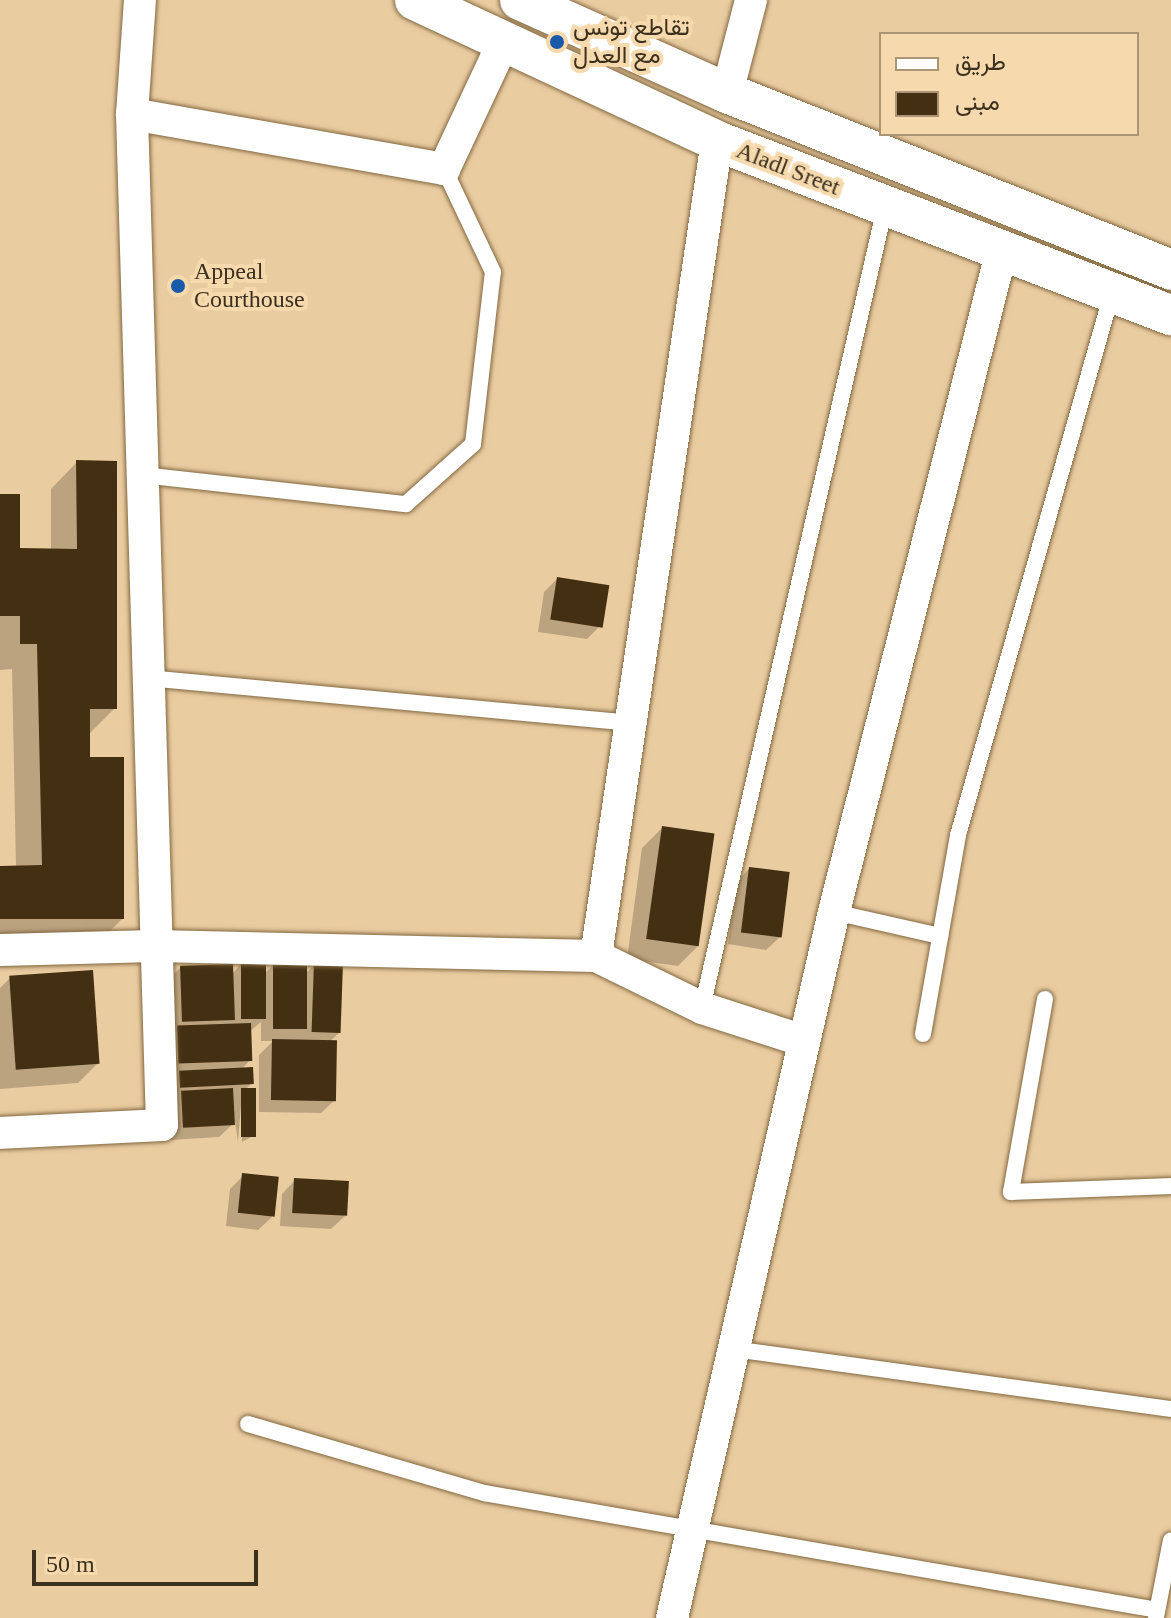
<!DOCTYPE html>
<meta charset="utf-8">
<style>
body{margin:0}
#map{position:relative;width:1171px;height:1618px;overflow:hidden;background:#eacca1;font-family:"Times New Roman",Vazirmatn,serif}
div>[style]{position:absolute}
.shadow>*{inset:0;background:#0003}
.building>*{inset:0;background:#433013;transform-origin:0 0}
.roads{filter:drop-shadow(0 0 2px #826840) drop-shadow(0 0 2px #826840)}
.service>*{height:16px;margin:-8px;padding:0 8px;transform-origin:8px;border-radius:8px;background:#fff}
.minor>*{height:32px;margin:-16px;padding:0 16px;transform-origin:16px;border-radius:16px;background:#fff}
.tertiary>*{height:40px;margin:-20px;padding:0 20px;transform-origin:20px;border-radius:20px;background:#fff}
.dots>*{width:22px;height:22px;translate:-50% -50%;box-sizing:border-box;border:4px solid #f7d9ae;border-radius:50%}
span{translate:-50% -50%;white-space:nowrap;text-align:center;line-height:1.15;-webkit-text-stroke:8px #f7d9ae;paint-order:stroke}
.poi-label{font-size:24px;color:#3c301f}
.left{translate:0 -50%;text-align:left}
.street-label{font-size:24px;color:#3c301f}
.legend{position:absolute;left:879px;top:32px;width:260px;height:104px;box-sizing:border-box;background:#f7d9ae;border:2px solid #ac9575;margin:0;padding:10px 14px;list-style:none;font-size:24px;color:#3c301f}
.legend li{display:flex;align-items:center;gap:16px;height:40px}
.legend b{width:40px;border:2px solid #ac9575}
.scale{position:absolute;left:32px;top:1550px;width:226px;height:36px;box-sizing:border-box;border:4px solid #3c301f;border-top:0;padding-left:10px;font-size:24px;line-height:28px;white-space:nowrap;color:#3c301f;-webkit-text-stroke:6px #f7d9ae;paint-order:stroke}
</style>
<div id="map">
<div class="shadow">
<i style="clip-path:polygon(77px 462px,115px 708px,89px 734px,88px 759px,122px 919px,96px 945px,0 945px,0 868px,16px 868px,12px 669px,0 670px,0 496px,18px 550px,51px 550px,51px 489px)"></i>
<i style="clip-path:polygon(557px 579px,600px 626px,587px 639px,538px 632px,544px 592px)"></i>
<i style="clip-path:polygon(662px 828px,699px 945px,678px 966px,627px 959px,642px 848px)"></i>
<i style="clip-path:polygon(749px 869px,780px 937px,766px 950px,728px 944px,736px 882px)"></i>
<i style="clip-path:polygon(241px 964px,264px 974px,274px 964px,305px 974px,315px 964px,339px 1033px,329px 1042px,335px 1100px,321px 1113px,259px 1112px,259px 1055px,273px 1041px,261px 1041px,261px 1022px,249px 1032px,250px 1060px,241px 1070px,252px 1083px,245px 1090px,253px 1136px,242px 1142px,242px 1093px,238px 1142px,235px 1122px,219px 1137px,170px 1140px,167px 981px,181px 967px,232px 974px)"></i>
<i style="clip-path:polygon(10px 978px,98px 1063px,78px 1083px,0 1089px,0 988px)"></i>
<i style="clip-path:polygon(243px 1176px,272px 1217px,258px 1230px,226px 1226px,230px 1189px)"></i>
<i style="clip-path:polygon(295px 1180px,345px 1216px,331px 1229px,280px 1226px,282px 1194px)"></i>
</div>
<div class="building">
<i style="clip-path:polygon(76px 460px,117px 461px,117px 709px,90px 709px,90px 757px,124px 757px,124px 919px,0 919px,0 866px,42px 865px,37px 644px,20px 644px,20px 616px,0 616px,0 494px,20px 494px,20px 548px,77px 549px)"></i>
<i style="left:557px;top:577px;width:53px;height:43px;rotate:9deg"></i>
<i style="left:662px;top:826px;width:53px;height:114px;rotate:8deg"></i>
<i style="left:749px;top:867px;width:41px;height:66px;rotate:7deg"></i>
<i style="left:241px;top:962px;width:25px;height:57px"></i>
<i style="left:273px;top:962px;width:34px;height:67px"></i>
<i style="left:314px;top:962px;width:29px;height:70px;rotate:2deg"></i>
<i style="left:233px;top:964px;width:56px;height:53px;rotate:88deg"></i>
<i style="left:93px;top:970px;width:94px;height:84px;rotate:86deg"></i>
<i style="left:251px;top:1023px;width:38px;height:74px;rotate:88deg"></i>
<i style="left:272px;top:1039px;width:65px;height:61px;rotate:1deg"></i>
<i style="left:253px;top:1067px;width:17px;height:74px;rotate:87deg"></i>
<i style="left:233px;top:1088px;width:37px;height:52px;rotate:87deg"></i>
<i style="left:241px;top:1088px;width:15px;height:49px"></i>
<i style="left:242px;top:1173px;width:37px;height:40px;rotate:6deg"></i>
<i style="left:294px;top:1178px;width:55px;height:35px;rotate:3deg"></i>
</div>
<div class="roads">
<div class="service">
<i style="left:142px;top:475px;width:266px;rotate:6.3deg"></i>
<i style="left:406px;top:504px;width:90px;rotate:-41.8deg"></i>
<i style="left:473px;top:444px;width:173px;rotate:-83.4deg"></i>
<i style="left:493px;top:272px;width:114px;rotate:-115.4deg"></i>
<i style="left:147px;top:678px;width:490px;rotate:5.3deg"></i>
<i style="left:834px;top:912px;width:109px;rotate:12.8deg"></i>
<i style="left:1045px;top:999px;width:196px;rotate:100deg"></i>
<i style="left:1011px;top:1192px;width:160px;rotate:-2.1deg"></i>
<i style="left:702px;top:1008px;width:822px;rotate:-77.13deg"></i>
<i style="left:923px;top:1034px;width:202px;rotate:-80deg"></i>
<i style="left:958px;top:835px;width:563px;rotate:-74.14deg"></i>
<i style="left:733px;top:1349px;width:442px;rotate:7.8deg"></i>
<i style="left:248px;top:1424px;width:246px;rotate:16.3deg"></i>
<i style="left:484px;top:1493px;width:683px;rotate:9.86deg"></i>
<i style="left:1156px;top:1617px;width:78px;rotate:-79deg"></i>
</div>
<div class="minor">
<i style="left:727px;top:93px;width:96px;rotate:-75.5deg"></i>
<i style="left:132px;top:114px;width:317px;rotate:10deg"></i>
<i style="left:444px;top:169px;width:137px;rotate:-64.9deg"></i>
<i style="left:0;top:950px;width:155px;rotate:-1.5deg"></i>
<i style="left:155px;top:946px;width:441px;rotate:1.3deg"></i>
<i style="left:596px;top:956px;width:118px;rotate:26.1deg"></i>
<i style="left:702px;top:1008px;width:107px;rotate:17.9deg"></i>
<i style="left:596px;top:956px;width:824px;rotate:-81.56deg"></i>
<i style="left:0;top:1133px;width:162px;rotate:-2.8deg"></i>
<i style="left:162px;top:1125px;width:1011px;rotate:-91.7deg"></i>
<i style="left:132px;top:114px;width:114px;rotate:-86deg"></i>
<i style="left:672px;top:1618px;width:724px;rotate:-77.08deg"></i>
<i style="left:834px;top:912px;width:680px;rotate:-75.78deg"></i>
</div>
<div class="tertiary">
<i style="left:415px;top:0;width:333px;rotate:25deg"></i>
<i style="left:717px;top:141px;width:486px;rotate:21deg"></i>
<i style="left:520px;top:0;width:227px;rotate:24.2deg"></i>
<i style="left:727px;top:93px;width:478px;rotate:21.7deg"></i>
</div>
</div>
<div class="dots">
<i style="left:557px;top:42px;background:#1a59aa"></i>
<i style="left:178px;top:286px;background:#1a59aa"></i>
</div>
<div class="poi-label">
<span class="left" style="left:573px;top:42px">تقاطع تونس<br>مع العدل</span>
<span class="left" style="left:194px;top:286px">Appeal<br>Courthouse</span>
</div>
<div class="street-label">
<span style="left:788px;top:169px;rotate:21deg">Aladl Sreet</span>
</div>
<ul class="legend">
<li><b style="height:10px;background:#fff"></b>طريق</li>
<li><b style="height:22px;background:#433013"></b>مبنى</li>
</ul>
<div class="scale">50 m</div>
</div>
